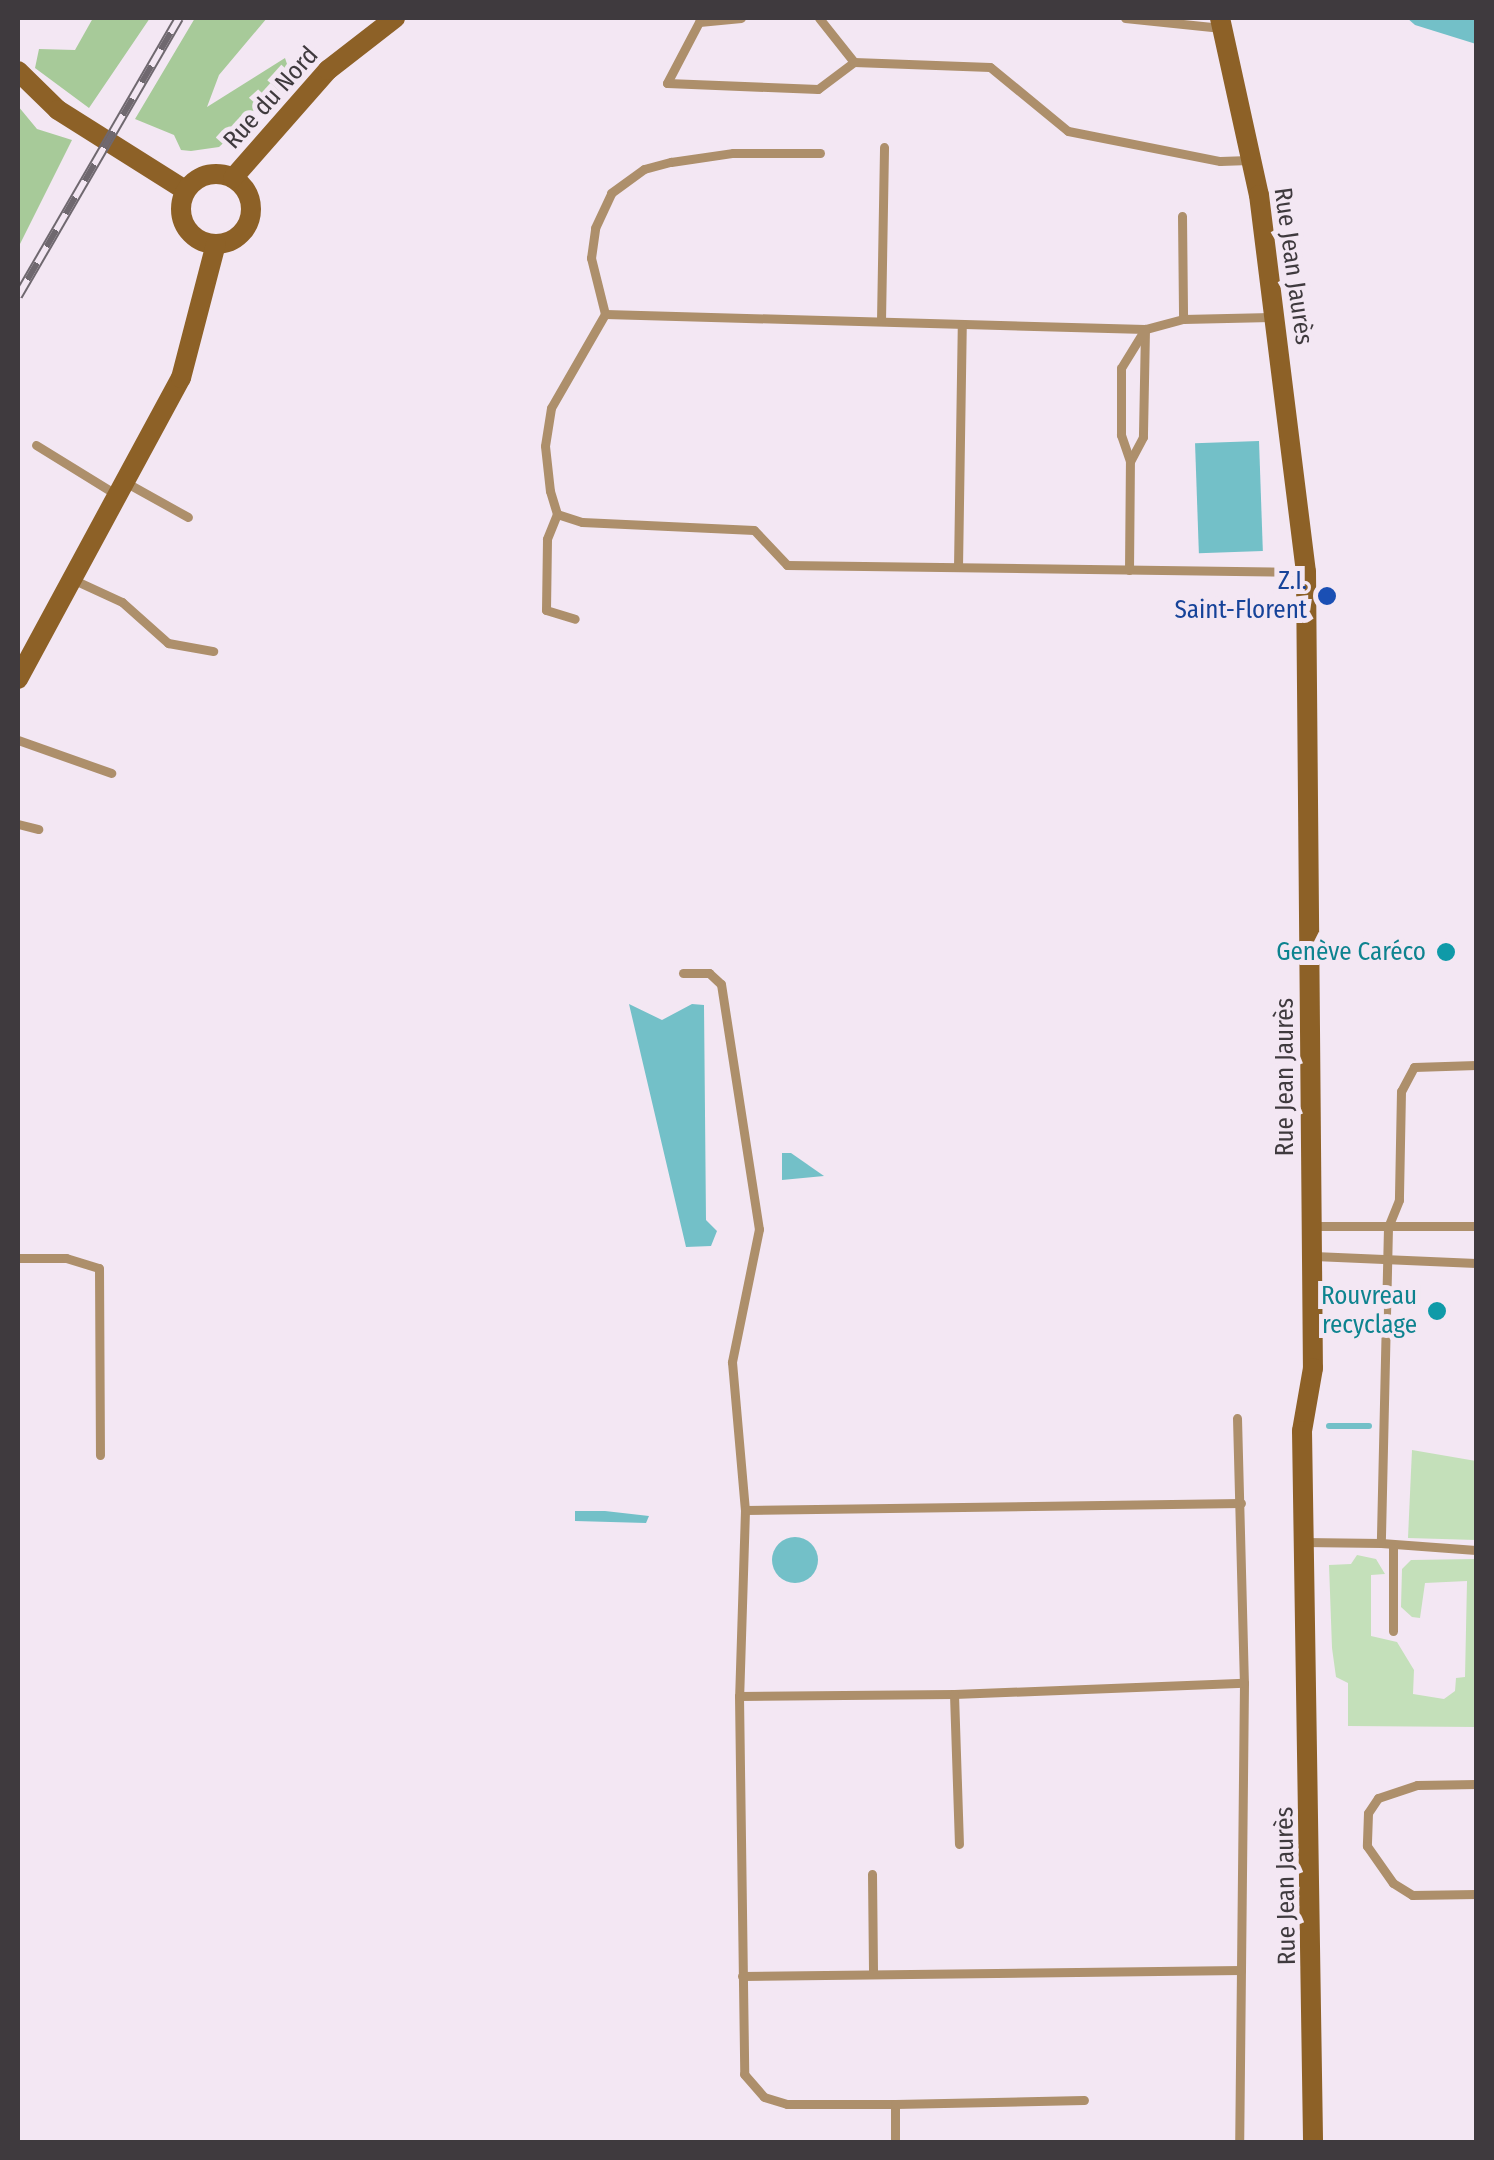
<!DOCTYPE html>
<meta charset="utf-8">
<style>
body{margin:0}
#map{position:relative;width:1494px;height:2160px;overflow:hidden;background:#f3e7f3;font-family:"Fira Sans Condensed",sans-serif}
div>[style]{position:absolute}
.green>*{inset:0;background:#c4e0ba}
.forest>*{inset:0;background:#a7ca99}
.water>*{inset:0;background:#73c0c8;transform-origin:0 0}
.round{border-radius:50%}
.stream>*{height:6px;margin:-3px;padding:0 3px;transform-origin:3px;border-radius:3px;background:#73c0c8}
.lane>*{height:9px;margin:-4.5px;padding:0 4.5px;transform-origin:4.5px;border-radius:4.5px;background:#ad8f6b}
.secondary>*{height:20px;margin:-10px;padding:0 10px;transform-origin:10px;border-radius:10px;background:#8d6127}
.secondary>.ring{margin:-10px;padding:0;box-sizing:content-box;background:none;border:20px solid #8d6127;border-radius:50%}
.rail>*{height:10px;margin-top:-5px;transform-origin:0;background:repeating-linear-gradient(90deg,#f3e7f3 0 19px,#6f686f 0 38px);box-sizing:border-box;border-block:2px solid #6f686f}
.dots>*{width:28px;height:28px;translate:-50% -50%;box-sizing:border-box;border:5px solid #f3e7f3;border-radius:50%}
span{translate:-50% -50%;white-space:nowrap;text-align:center;line-height:1.15;-webkit-text-stroke:10px #f3e7f3;paint-order:stroke}
.street-label{font-size:25px;color:#3f3a3e}
.transit-label{font-size:25px;color:#164399}
.right{translate:-100% -50%;text-align:right}
.culture-label{font-size:25px;color:#0d838f}
.frame{position:absolute;inset:0;border:20px solid #3f3a3e;pointer-events:none}
</style>
<div id="map">
<div class="green">
<i style="clip-path:polygon(1412px 1450px,1476px 1461px,1476px 1540px,1408px 1538px)"></i>
<i style="clip-path:polygon(1357px 1555px,1376px 1559px,1385px 1574px,1371px 1575px,1371px 1636px,1397px 1642px,1414px 1670px,1413px 1694px,1444px 1699px,1455px 1691px,1456px 1678px,1465px 1677px,1467px 1581px,1425px 1583px,1420px 1618px,1412px 1617px,1401px 1607px,1402px 1569px,1411px 1560px,1476px 1559px,1476px 1727px,1348px 1726px,1348px 1683px,1336px 1677px,1332px 1648px,1329px 1565px,1351px 1564px)"></i>
</div>
<div class="forest">
<i style="clip-path:polygon(93px 18px,150px 18px,89px 108px,35px 68px,39px 49px,75px 50px)"></i>
<i style="clip-path:polygon(195px 18px,267px 18px,219px 75px,207px 107px,285px 58px,292px 79px,219px 147px,191px 151px,181px 150px,174px 135px,135px 119px)"></i>
<i style="clip-path:polygon(18px 106px,37px 129px,72px 140px,18px 248px)"></i>
</div>
<div class="water">
<i style="clip-path:polygon(1407px 18px,1476px 18px,1476px 44px,1415px 25px)"></i>
<i style="left:1259px;top:441px;width:110px;height:64px;rotate:88deg"></i>
<i style="clip-path:polygon(629px 1004px,662px 1020px,692px 1004px,704px 1005px,706px 1220px,717px 1231px,711px 1246px,686px 1247px)"></i>
<i style="clip-path:polygon(782px 1153px,791px 1153px,824px 1176px,782px 1180px)"></i>
<i style="clip-path:polygon(575px 1511px,605px 1511px,649px 1516px,646px 1523px,575px 1521px)"></i>
<i class="round" style="left:772px;top:1537px;width:46px;height:46px"></i>
</div>
<div class="stream">
<i style="left:1329px;top:1426px;width:40px"></i>
</div>
<div class="lane">
<i style="left:741px;top:18px;width:42px;rotate:174.6deg"></i>
<i style="left:699px;top:22px;width:69px;rotate:117.7deg"></i>
<i style="left:667px;top:83px;width:151px;rotate:2.3deg"></i>
<i style="left:818px;top:89px;width:45px;rotate:-36.9deg"></i>
<i style="left:854px;top:62px;width:136px;rotate:2.1deg"></i>
<i style="left:990px;top:67px;width:101px;rotate:39.4deg"></i>
<i style="left:1068px;top:131px;width:155px;rotate:11.2deg"></i>
<i style="left:1220px;top:161px;width:29px;rotate:-2deg"></i>
<i style="left:819px;top:18px;width:56px;rotate:51.5deg"></i>
<i style="left:1125px;top:18px;width:97px;rotate:5.9deg"></i>
<i style="left:1182px;top:216px;width:103px;rotate:89.4deg"></i>
<i style="left:605px;top:314px;width:58px;rotate:-104deg"></i>
<i style="left:591px;top:258px;width:30px;rotate:-82deg"></i>
<i style="left:595px;top:228px;width:38px;rotate:-65deg"></i>
<i style="left:611px;top:193px;width:41px;rotate:-36deg"></i>
<i style="left:644px;top:169px;width:28px;rotate:-15deg"></i>
<i style="left:671px;top:162px;width:63px;rotate:-8.3deg"></i>
<i style="left:733px;top:153px;width:87px"></i>
<i style="left:1271px;top:317px;width:88px;rotate:178.7deg"></i>
<i style="left:1183px;top:319px;width:39px;rotate:165deg"></i>
<i style="left:1145px;top:329px;width:540px;rotate:-178.41deg"></i>
<i style="left:605px;top:314px;width:108px;rotate:119.9deg"></i>
<i style="left:551px;top:408px;width:38px;rotate:99deg"></i>
<i style="left:545px;top:446px;width:45px;rotate:83.7deg"></i>
<i style="left:550px;top:491px;width:24px;rotate:73deg"></i>
<i style="left:557px;top:514px;width:26px;rotate:18deg"></i>
<i style="left:582px;top:522px;width:172px;rotate:2.7deg"></i>
<i style="left:754px;top:530px;width:48px;rotate:46.7deg"></i>
<i style="left:787px;top:565px;width:519px;rotate:0.77deg"></i>
<i style="left:881px;top:321px;width:174px;rotate:-89deg"></i>
<i style="left:1145px;top:329px;width:108px;rotate:91.1deg"></i>
<i style="left:1143px;top:437px;width:27px;rotate:118deg"></i>
<i style="left:1130px;top:461px;width:28px;rotate:-109deg"></i>
<i style="left:1121px;top:435px;width:67px;rotate:-90deg"></i>
<i style="left:1121px;top:368px;width:46px;rotate:-58.4deg"></i>
<i style="left:36px;top:445px;width:95px;rotate:31.7deg"></i>
<i style="left:125px;top:482px;width:72px;rotate:29.1deg"></i>
<i style="left:557px;top:514px;width:27px;rotate:112deg"></i>
<i style="left:547px;top:539px;width:71px;rotate:90.8deg"></i>
<i style="left:546px;top:610px;width:30px;rotate:17deg"></i>
<i style="left:958px;top:567px;width:243px;rotate:-89.1deg"></i>
<i style="left:1129px;top:570px;width:109px;rotate:-89.5deg"></i>
<i style="left:72px;top:579px;width:55px;rotate:24.7deg"></i>
<i style="left:122px;top:602px;width:62px;rotate:41.7deg"></i>
<i style="left:168px;top:643px;width:46px;rotate:10.1deg"></i>
<i style="left:18px;top:740px;width:99px;rotate:19.5deg"></i>
<i style="left:18px;top:824px;width:21px;rotate:14deg"></i>
<i style="left:683px;top:973px;width:26px"></i>
<i style="left:709px;top:973px;width:16px;rotate:43deg"></i>
<i style="left:721px;top:984px;width:248px;rotate:81.2deg"></i>
<i style="left:759px;top:1229px;width:136px;rotate:101.5deg"></i>
<i style="left:732px;top:1362px;width:149px;rotate:85deg"></i>
<i style="left:745px;top:1510px;width:186px;rotate:91.8deg"></i>
<i style="left:739px;top:1696px;width:378px;rotate:89.2deg"></i>
<i style="left:744px;top:2074px;width:30px;rotate:49deg"></i>
<i style="left:764px;top:2097px;width:24px;rotate:17deg"></i>
<i style="left:787px;top:2104px;width:108px"></i>
<i style="left:895px;top:2104px;width:38px;rotate:90deg"></i>
<i style="left:1476px;top:1065px;width:62px;rotate:178.2deg"></i>
<i style="left:1414px;top:1067px;width:27px;rotate:118deg"></i>
<i style="left:1401px;top:1091px;width:109px;rotate:91.1deg"></i>
<i style="left:1399px;top:1200px;width:29px;rotate:112deg"></i>
<i style="left:1388px;top:1227px;width:316px;rotate:91.3deg"></i>
<i style="left:1381px;top:1543px;width:95px;rotate:4.2deg"></i>
<i style="left:1314px;top:1226px;width:162px"></i>
<i style="left:1314px;top:1256px;width:162px;rotate:2.5deg"></i>
<i style="left:18px;top:1258px;width:48px"></i>
<i style="left:66px;top:1258px;width:34px;rotate:17deg"></i>
<i style="left:99px;top:1268px;width:187px;rotate:89.7deg"></i>
<i style="left:1237px;top:1418px;width:265px;rotate:88.5deg"></i>
<i style="left:1244px;top:1683px;width:459px;rotate:90.6deg"></i>
<i style="left:745px;top:1510px;width:496px;rotate:-0.8deg"></i>
<i style="left:1304px;top:1542px;width:77px;rotate:0.7deg"></i>
<i style="left:1393px;top:1548px;width:83px;rotate:90deg"></i>
<i style="left:954px;top:1694px;width:290px;rotate:-2.2deg"></i>
<i style="left:739px;top:1696px;width:215px;rotate:-0.5deg"></i>
<i style="left:954px;top:1694px;width:150px;rotate:88.1deg"></i>
<i style="left:1476px;top:1784px;width:59px;rotate:179deg"></i>
<i style="left:1417px;top:1785px;width:41px;rotate:161.6deg"></i>
<i style="left:1378px;top:1798px;width:18px;rotate:124deg"></i>
<i style="left:1368px;top:1813px;width:33px;rotate:92deg"></i>
<i style="left:1367px;top:1846px;width:45px;rotate:54.9deg"></i>
<i style="left:1393px;top:1883px;width:22px;rotate:32deg"></i>
<i style="left:1412px;top:1895px;width:64px;rotate:-0.9deg"></i>
<i style="left:872px;top:1874px;width:96px;rotate:89.4deg"></i>
<i style="left:742px;top:1976px;width:499px;rotate:-0.7deg"></i>
<i style="left:895px;top:2104px;width:189px;rotate:-1.2deg"></i>
</div>
<div class="secondary">
<i style="left:1220px;top:18px;width:181px;rotate:77.6deg"></i>
<i style="left:1259px;top:195px;width:380px;rotate:82.9deg"></i>
<i style="left:1306px;top:572px;width:796px;rotate:89.5deg"></i>
<i style="left:1313px;top:1368px;width:64px;rotate:99.9deg"></i>
<i style="left:1302px;top:1431px;width:711px;rotate:89.11deg"></i>
<i style="left:18px;top:71px;width:56px;rotate:44.3deg"></i>
<i style="left:58px;top:110px;width:150px;rotate:32.2deg"></i>
<i class="ring" style="left:181px;top:174px;width:50px;height:50px"></i>
<i style="left:233px;top:178px;width:144px;rotate:-48.7deg"></i>
<i style="left:328px;top:70px;width:85px;rotate:-37.8deg"></i>
<i style="left:18px;top:679px;width:342px;rotate:-61.6deg"></i>
<i style="left:181px;top:378px;width:138px;rotate:-75.4deg"></i>
</div>
<div class="rail">
<i style="left:18px;top:296px;width:321px;rotate:-59.9deg"></i>
</div>
<div class="dots">
<i style="left:1327px;top:596px;background:#1a4fb4"></i>
<i style="left:1446px;top:952px;background:#0f9aa8"></i>
<i style="left:1437px;top:1311px;background:#0f9aa8"></i>
</div>
<div class="street-label">
<span style="left:271px;top:98px;rotate:-48deg">Rue du Nord</span>
<span style="left:1293px;top:266px;rotate:82deg">Rue Jean Jaurès</span>
<span style="left:1285px;top:1077px;rotate:-90deg">Rue Jean Jaurès</span>
<span style="left:1286px;top:1886px;rotate:-91deg">Rue Jean Jaurès</span>
</div>
<div class="transit-label">
<span class="right" style="left:1307px;top:596px">Z.I.<br>Saint-Florent</span>
</div>
<div class="culture-label">
<span class="right" style="left:1426px;top:952px">Genève Caréco</span>
<span class="right" style="left:1417px;top:1311px">Rouvreau<br>recyclage</span>
</div>
<div class="frame"></div>
</div>
